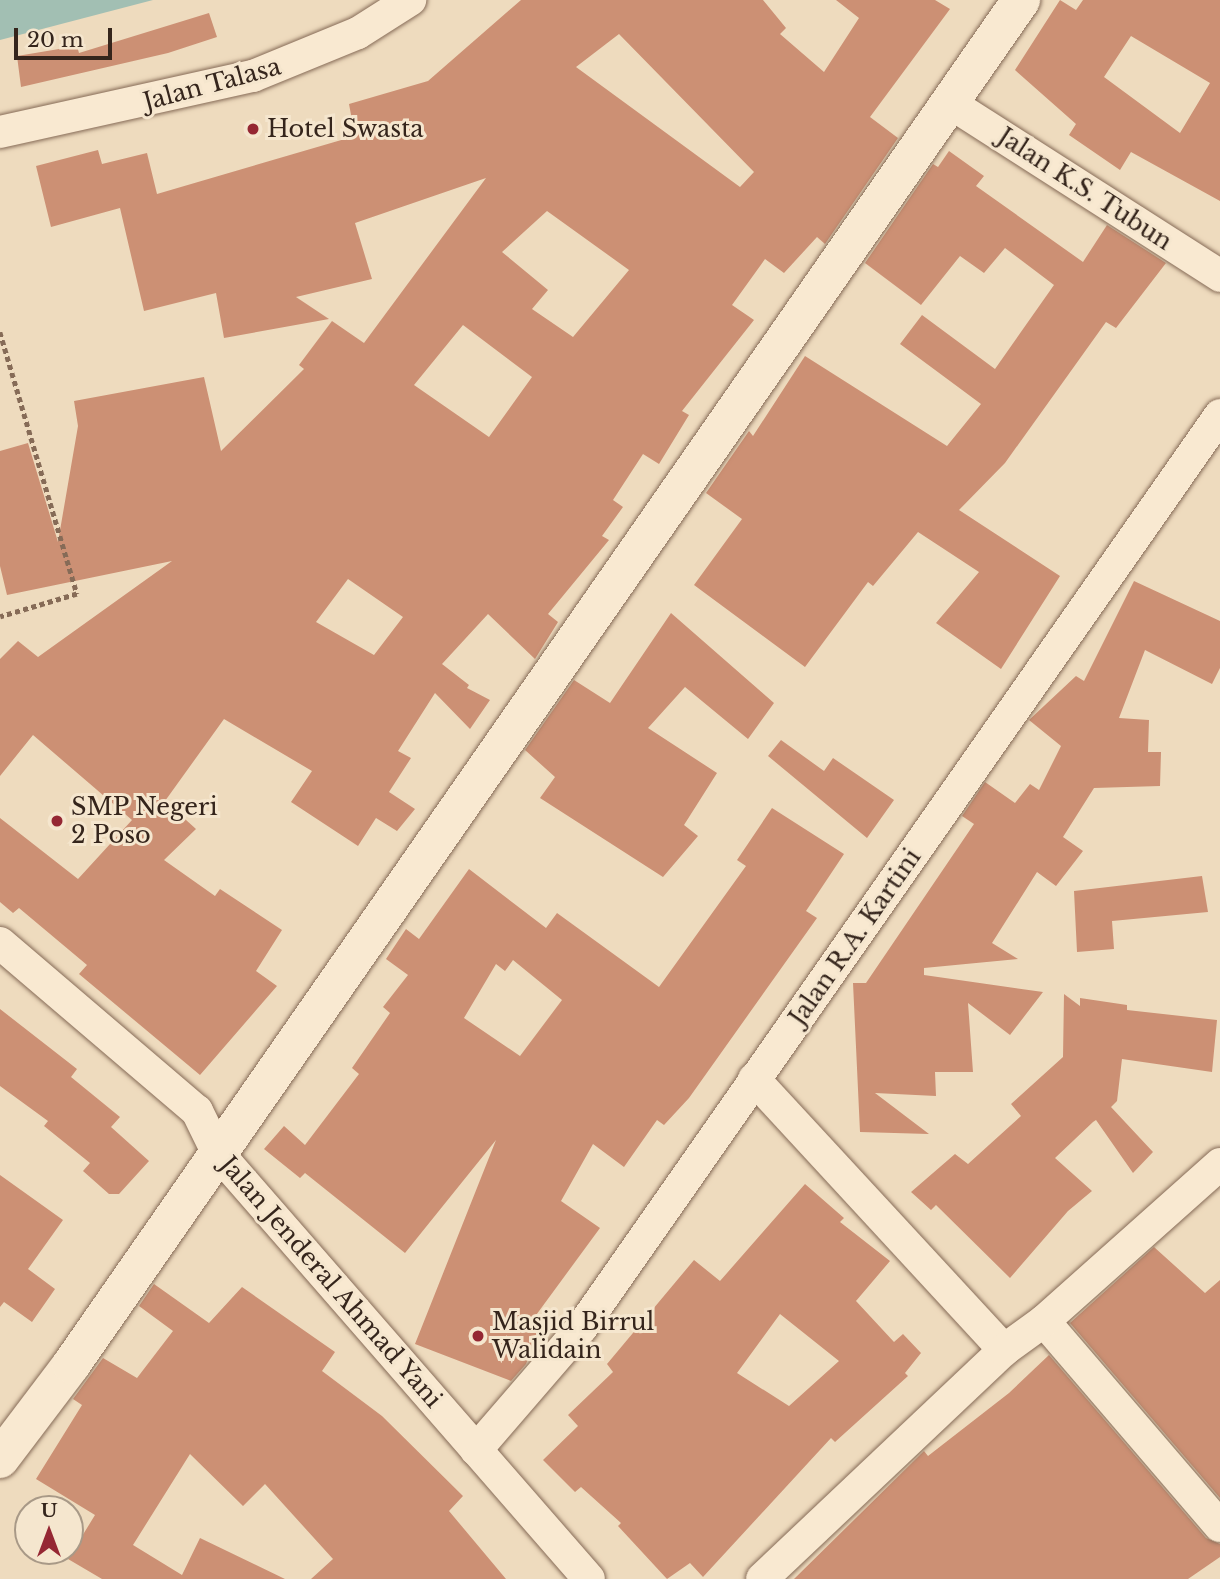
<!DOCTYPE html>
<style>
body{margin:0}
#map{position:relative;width:1220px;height:1579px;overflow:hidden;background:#eedbbe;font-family:"Libre Baskerville",serif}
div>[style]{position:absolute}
.water>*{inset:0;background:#a2bfb3}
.building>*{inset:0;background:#cc9074}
.path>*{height:4.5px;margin-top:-2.25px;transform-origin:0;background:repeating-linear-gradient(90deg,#866b57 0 5px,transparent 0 8.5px)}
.roads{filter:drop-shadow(0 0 2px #866b57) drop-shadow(0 0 2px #866b57)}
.street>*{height:32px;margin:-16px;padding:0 16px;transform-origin:16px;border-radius:16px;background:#f9e9d1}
.secondary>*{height:38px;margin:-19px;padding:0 19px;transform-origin:19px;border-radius:19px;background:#f9e9d1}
.dots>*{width:19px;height:19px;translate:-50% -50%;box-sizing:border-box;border:4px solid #f5e6ce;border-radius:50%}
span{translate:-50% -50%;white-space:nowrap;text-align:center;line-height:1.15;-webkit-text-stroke:6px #f5e6ce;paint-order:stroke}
.street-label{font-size:24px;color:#35251c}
.poi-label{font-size:24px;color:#35251c}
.left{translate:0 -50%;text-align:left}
.north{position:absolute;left:14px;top:1495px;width:70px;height:70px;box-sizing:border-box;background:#f5e6ce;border:2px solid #a89987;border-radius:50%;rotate:0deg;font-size:19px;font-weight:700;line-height:28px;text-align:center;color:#35251c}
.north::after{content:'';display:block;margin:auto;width:24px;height:32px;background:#952733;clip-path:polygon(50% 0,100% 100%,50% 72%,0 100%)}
.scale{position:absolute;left:14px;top:28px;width:98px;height:32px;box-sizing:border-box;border:4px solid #35251c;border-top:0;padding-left:9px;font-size:21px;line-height:24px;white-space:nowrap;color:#35251c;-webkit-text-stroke:5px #f5e6ce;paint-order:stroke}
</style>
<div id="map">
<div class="water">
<i style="clip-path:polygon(0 0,153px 0,0 40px)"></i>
</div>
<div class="building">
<i style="clip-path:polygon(evenodd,521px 0,763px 0,786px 28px,780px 34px,824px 72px,859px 18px,836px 0,935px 0,950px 9px,870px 117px,898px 138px,825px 244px,817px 237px,784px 273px,765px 259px,732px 305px,754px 320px,682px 411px,689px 415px,659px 464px,643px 454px,613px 500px,623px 507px,602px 536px,609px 540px,548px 614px,558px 622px,535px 659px,488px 614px,442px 664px,469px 685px,467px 688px,490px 700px,470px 729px,435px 693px,398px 751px,411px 758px,389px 792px,415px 809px,397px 831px,376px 818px,358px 846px,291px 802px,312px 771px,224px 719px,165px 801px,196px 829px,164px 860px,215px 896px,220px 889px,282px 930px,256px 971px,277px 986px,200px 1075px,79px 974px,87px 965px,19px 908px,13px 913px,0 902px,0 818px,78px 879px,132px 820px,33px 735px,0 776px,0 659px,18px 641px,38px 657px,172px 561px,7px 595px,0 566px,0 451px,28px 443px,58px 542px,78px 426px,74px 401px,204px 377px,221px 451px,304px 369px,299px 365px,332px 321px,364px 343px,486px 178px,355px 223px,372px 279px,296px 297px,329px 319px,224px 338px,216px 293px,144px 311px,120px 208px,51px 227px,36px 166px,98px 150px,102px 164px,147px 153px,157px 194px,355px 136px,349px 104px,428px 81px,521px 0,619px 34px,754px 172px,740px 187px,576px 67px,619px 34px,521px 0,547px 211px,629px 270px,573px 337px,532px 309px,548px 290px,502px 252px,547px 211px,521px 0,463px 325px,532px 377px,489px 437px,414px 385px,463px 325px,521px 0,348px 579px,403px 617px,374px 655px,316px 622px,348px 579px)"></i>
<i style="clip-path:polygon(evenodd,1060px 0,1076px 10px,1083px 0,1220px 0,1220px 201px,1131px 152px,1120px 170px,1069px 135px,1076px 124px,1015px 70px,1060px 0,1131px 36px,1210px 83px,1180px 133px,1104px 77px,1131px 36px)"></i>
<i style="clip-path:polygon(209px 13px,217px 37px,168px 53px,21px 87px,17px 56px,77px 46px,79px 53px)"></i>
<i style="clip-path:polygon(949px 151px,984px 176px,976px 186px,1083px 262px,1107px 225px,1166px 263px,1116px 328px,1106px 322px,1005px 463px,959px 510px,1060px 576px,1001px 669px,936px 623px,979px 572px,918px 532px,873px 586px,868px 582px,805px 667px,694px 585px,742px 519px,706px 493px,749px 431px,753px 436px,805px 356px,947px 446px,981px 404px,900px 344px,922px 315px,995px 369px,1054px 285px,1005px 248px,984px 273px,960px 256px,921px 305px,865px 263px,933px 164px,938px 167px)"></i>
<i style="clip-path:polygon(1134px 581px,1220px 621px,1220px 668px,1212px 684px,1145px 650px,1119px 718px,1149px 720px,1148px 752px,1161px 752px,1160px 786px,1094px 788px,1063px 837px,1083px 851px,1056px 886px,1037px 872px,992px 943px,1018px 959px,924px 968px,924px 975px,1043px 992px,1010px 1035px,968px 1003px,973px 1072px,935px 1072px,936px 1096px,875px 1093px,929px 1134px,860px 1132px,853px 983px,866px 983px,974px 824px,962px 816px,985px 782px,1015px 803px,1030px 784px,1039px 790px,1061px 746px,1029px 720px,1076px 676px,1084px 681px)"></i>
<i style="clip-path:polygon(671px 613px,774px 703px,748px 739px,685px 687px,648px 728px,717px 773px,684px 825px,698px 836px,663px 877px,540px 798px,555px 777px,525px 750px,574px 680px,610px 703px)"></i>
<i style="clip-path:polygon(781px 740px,824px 771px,833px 758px,894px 800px,867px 838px,768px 756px)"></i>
<i style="clip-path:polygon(evenodd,772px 808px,844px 854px,806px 911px,817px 918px,689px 1098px,664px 1125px,657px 1120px,624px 1167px,593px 1144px,561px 1201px,600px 1228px,531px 1322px,541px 1327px,526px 1364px,511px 1381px,415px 1344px,496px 1140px,405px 1253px,305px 1173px,300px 1178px,264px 1149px,284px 1126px,305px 1145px,359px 1074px,352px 1068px,390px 1013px,383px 1007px,408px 975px,386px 959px,406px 929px,419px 939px,469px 869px,546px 928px,557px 913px,659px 987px,746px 866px,737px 860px,772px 808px,513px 960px,562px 1000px,520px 1056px,464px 1018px,496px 964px,505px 971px,513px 960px)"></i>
<i style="clip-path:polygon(1202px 876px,1208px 912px,1112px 921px,1114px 949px,1077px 952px,1074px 891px)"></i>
<i style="clip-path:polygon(1064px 994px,1080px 1006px,1080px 998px,1127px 1005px,1127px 1010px,1217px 1020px,1212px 1072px,1122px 1059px,1117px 1101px,1111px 1107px,1153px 1152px,1133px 1173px,1096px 1120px,1093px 1122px,1055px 1158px,1092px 1191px,1068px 1211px,1010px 1278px,936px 1205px,931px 1210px,911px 1192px,955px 1154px,968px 1164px,1021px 1116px,1011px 1104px,1063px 1057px)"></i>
<i style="clip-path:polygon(0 1009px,77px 1069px,71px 1077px,120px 1117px,111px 1127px,149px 1161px,119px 1194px,109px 1194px,83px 1171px,90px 1163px,44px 1126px,48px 1121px,0 1086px)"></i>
<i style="clip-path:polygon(0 1175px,63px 1220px,28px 1269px,55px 1289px,32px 1322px,4px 1302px,0 1307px)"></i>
<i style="clip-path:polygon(evenodd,805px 1184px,844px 1218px,840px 1222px,890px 1261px,856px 1301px,894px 1342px,903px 1334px,921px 1353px,905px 1373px,908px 1376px,835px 1442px,831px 1438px,703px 1577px,690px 1563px,667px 1579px,618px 1526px,621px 1523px,581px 1487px,575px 1492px,543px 1460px,578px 1426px,568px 1415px,613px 1372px,607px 1364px,694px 1260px,720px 1281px,805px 1184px,780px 1314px,839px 1361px,789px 1406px,737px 1373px,780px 1314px)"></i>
<i style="clip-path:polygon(1154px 1247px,1205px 1293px,1220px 1280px,1220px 1498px,1070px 1323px)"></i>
<i style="clip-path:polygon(154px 1284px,209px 1323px,242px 1287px,335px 1352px,322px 1371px,382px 1416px,463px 1496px,449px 1511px,506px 1579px,311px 1579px,333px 1559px,265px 1484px,243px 1506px,190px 1454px,133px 1545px,182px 1575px,200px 1538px,285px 1579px,102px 1579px,68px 1559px,95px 1515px,36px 1479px,82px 1405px,73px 1399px,103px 1358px,137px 1378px,173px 1331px,139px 1306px)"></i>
<i style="clip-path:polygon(1049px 1355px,1206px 1538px,1220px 1544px,1220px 1557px,1188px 1579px,794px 1579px,924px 1451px,928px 1456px,1009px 1393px)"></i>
</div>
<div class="path">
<i style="left:0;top:332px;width:273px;rotate:73.6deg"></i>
<i style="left:77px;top:594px;width:80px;rotate:163.4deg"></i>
</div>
<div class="roads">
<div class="street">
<i style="left:950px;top:103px;width:321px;rotate:32.6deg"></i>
<i style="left:0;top:132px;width:259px;rotate:-12.5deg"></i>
<i style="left:253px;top:76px;width:113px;rotate:-22.3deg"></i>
<i style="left:358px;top:33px;width:62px;rotate:-32.4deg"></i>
<i style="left:0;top:943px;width:259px;rotate:40.5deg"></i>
<i style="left:197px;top:1111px;width:46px;rotate:64deg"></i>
<i style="left:217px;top:1152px;width:566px;rotate:48.94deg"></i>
<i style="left:754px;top:1079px;width:369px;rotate:47.3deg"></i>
<i style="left:1044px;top:1321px;width:270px;rotate:49.4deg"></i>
<i style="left:476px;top:1450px;width:162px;rotate:-49.2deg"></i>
<i style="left:582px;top:1327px;width:1113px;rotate:-55.02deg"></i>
<i style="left:762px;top:1579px;width:333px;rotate:-43.4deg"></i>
<i style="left:1004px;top:1350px;width:49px;rotate:-35.9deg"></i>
<i style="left:1044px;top:1321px;width:236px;rotate:-41.7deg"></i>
</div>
<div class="secondary">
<i style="left:0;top:1459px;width:118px;rotate:-52.9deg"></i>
<i style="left:71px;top:1365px;width:1663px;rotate:-55.16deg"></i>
</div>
</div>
<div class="dots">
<i style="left:253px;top:129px;background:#952733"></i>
<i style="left:57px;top:821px;background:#952733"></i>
<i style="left:478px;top:1336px;background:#952733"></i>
</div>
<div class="street-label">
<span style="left:212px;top:84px;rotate:-15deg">Jalan Talasa</span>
<span style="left:1085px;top:189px;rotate:33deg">Jalan K.S. Tubun</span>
<span style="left:855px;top:937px;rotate:-55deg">Jalan R.A. Kartini</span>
<span style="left:331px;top:1282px;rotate:49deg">Jalan Jenderal Ahmad Yani</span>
</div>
<div class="poi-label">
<span class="left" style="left:267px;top:129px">Hotel Swasta</span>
<span class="left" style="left:71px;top:821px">SMP Negeri<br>2 Poso</span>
<span class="left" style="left:492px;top:1336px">Masjid Birrul<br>Walidain</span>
</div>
<div class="north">U</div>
<div class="scale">20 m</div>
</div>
